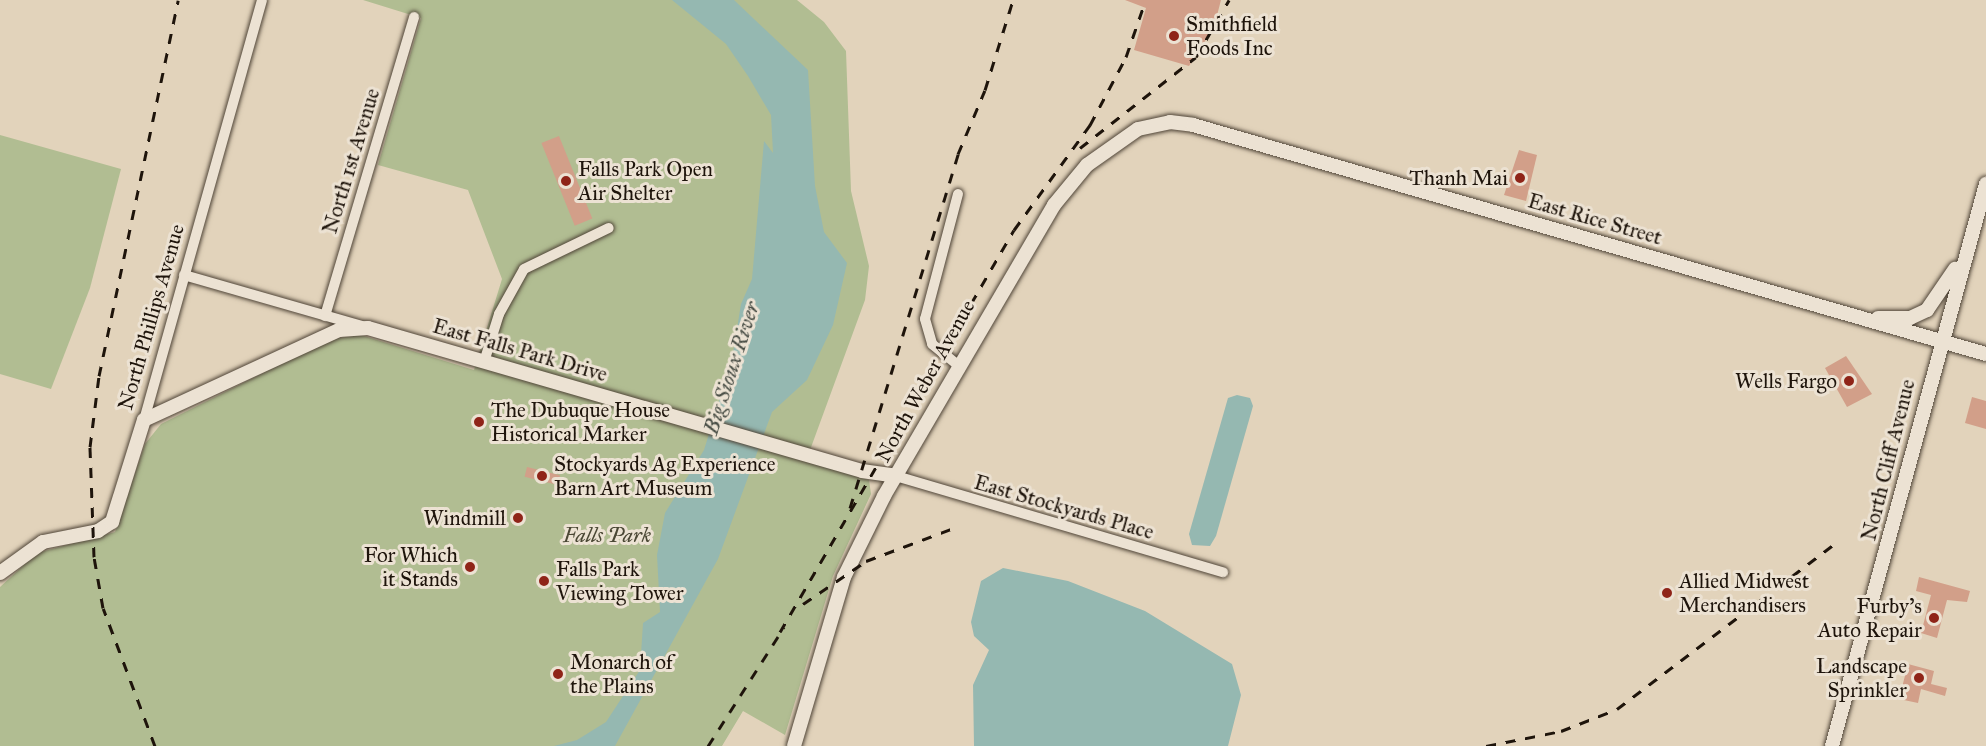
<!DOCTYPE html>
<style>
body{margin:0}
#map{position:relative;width:1986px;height:746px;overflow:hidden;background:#e2d3bb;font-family:"IM FELL Great Primer",serif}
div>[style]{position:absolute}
.green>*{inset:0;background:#b1bd92}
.water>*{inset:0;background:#95b8b1}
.building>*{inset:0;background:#d29f89;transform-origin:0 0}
.roads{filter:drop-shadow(0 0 2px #4f4437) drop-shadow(0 0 2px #4f4437)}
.street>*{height:10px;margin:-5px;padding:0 5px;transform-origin:5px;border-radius:5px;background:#ece2d3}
.secondary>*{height:14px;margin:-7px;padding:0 7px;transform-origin:7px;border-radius:7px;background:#ece2d3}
.rail>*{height:3px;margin-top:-1.5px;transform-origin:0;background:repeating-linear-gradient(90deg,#1e140b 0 10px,transparent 0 20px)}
.dots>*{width:16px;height:16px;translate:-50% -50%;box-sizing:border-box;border:3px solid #ece2d3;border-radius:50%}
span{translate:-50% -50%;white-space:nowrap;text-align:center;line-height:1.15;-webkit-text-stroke:6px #ece2d3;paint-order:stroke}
.poi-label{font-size:21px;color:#1e140b}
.left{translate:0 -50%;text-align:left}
.right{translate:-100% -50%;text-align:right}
.street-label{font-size:21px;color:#1e140b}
.park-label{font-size:21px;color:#4a4734;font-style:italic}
.water-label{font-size:22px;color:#484d45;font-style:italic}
</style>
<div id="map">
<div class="green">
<i style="clip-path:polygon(363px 0,797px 0,824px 22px,846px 51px,851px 191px,869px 266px,865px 300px,806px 461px,869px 480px,871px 494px,833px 576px,785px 735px,743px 711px,722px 746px,0 746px,0 587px,37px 553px,115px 532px,145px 444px,161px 424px,331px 339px,361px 335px,474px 370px,502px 279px,468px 190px,378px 165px,421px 18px)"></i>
<i style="clip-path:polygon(0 135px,121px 169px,90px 288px,51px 389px,0 374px)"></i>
</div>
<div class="water">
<i style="clip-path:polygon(672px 0,734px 0,808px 70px,815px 186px,824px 232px,847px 263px,833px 325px,807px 380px,772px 412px,718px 559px,615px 746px,554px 746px,577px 740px,606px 722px,640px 670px,643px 623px,660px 612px,657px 555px,665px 513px,704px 450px,732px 359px,741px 304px,752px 279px,764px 141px,773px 153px,771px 115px,748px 76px,726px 44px)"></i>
<i style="clip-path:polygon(1237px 395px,1250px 398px,1253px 406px,1216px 536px,1210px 546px,1192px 545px,1189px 534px,1228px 398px)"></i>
<i style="clip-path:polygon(1003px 568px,1068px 581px,1145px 611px,1232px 664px,1241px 695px,1228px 746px,974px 746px,973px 685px,989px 650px,974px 636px,971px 622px,981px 581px)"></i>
</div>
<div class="building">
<i style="clip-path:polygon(1125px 0,1221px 0,1214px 27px,1189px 66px,1134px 50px,1146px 8px)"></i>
<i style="left:559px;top:136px;width:89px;height:19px;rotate:68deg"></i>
<i style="clip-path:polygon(1519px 150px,1537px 155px,1526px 201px,1504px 195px)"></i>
<i style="clip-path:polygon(1846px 356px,1872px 394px,1847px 407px,1825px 368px)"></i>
<i style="clip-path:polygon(1972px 397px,1986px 401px,1986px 429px,1965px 423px)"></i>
<i style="left:527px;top:467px;width:34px;height:10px;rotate:14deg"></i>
<i style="clip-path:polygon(1919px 577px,1970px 591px,1967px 602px,1947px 600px,1937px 638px,1921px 633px,1931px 595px,1916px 591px)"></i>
<i style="clip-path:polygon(1908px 664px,1934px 671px,1931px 684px,1947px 688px,1945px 696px,1921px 689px,1918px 703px,1899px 699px)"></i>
</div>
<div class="roads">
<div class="street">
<i style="left:958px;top:194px;width:129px;rotate:104.8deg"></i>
<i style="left:925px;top:319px;width:26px;rotate:74deg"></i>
<i style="left:932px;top:344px;width:33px;rotate:39deg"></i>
<i style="left:184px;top:275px;width:185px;rotate:16deg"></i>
<i style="left:325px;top:316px;width:312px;rotate:-73.4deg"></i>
<i style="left:484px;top:362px;width:50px;rotate:-72.6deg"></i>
<i style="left:499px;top:314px;width:51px;rotate:-60.9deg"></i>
<i style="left:524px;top:269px;width:94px;rotate:-25.8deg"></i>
<i style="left:144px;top:420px;width:436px;rotate:-74.3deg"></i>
<i style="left:896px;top:476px;width:341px;rotate:16.4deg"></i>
</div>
<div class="secondary">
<i style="left:1878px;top:318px;width:32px"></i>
<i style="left:1910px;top:318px;width:19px;rotate:-25deg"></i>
<i style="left:1927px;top:310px;width:50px;rotate:-55.7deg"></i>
<i style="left:0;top:573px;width:53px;rotate:-35.8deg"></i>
<i style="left:43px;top:542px;width:56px;rotate:-11.3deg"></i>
<i style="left:98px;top:531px;width:17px;rotate:-33deg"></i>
<i style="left:112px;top:522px;width:107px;rotate:-72.6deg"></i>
<i style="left:144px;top:420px;width:215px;rotate:-24.8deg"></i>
<i style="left:339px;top:330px;width:29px;rotate:-4deg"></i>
<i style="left:368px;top:328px;width:514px;rotate:16.14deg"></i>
<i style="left:862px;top:471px;width:34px;rotate:8deg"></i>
<i style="left:794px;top:746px;width:176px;rotate:-73.5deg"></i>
<i style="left:844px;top:577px;width:90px;rotate:-63.7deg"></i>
<i style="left:884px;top:496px;width:337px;rotate:-59.7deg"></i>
<i style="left:1054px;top:205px;width:52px;rotate:-50.5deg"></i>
<i style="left:1087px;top:165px;width:62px;rotate:-35.2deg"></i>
<i style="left:1138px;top:129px;width:33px;rotate:-12deg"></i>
<i style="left:1170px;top:122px;width:23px;rotate:7deg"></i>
<i style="left:1193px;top:125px;width:825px;rotate:16.11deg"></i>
<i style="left:1832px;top:746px;width:583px;rotate:-74.68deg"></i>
</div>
</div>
<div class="rail">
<i style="left:1080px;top:148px;width:147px;rotate:-38.1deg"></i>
<i style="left:1196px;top:57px;width:66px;rotate:-59.9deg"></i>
<i style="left:850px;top:508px;width:370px;rotate:-73deg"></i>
<i style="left:958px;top:154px;width:69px;rotate:-67.1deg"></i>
<i style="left:985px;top:90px;width:94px;rotate:-72.7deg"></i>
<i style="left:803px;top:604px;width:76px;rotate:-34.3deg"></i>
<i style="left:866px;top:561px;width:94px;rotate:-20.6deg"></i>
<i style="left:780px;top:632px;width:465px;rotate:-59.8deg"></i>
<i style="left:1014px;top:230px;width:130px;rotate:-54.1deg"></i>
<i style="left:1090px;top:125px;width:77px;rotate:-62.1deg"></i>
<i style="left:1126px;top:57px;width:52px;rotate:-70.9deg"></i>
<i style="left:155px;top:746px;width:147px;rotate:-110.6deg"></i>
<i style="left:103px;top:608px;width:52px;rotate:-100deg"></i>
<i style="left:94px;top:557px;width:110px;rotate:-92.1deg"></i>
<i style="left:90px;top:447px;width:72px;rotate:-82.8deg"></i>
<i style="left:99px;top:376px;width:384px;rotate:-78.1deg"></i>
<i style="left:708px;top:746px;width:141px;rotate:-57.4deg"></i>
<i style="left:1486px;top:746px;width:76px;rotate:-11.3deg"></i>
<i style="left:1561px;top:731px;width:60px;rotate:-21.4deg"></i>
<i style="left:1617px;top:709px;width:270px;rotate:-37.2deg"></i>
</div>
<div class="dots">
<i style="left:1174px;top:36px;background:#8f2418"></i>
<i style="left:1520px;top:178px;background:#8f2418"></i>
<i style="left:566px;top:181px;background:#8f2418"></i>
<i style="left:1849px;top:381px;background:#8f2418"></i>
<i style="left:479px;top:422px;background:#8f2418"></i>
<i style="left:542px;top:476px;background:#8f2418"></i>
<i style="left:518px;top:518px;background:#8f2418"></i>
<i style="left:470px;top:567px;background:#8f2418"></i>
<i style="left:544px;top:581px;background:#8f2418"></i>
<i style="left:1667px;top:593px;background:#8f2418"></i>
<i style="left:1934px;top:618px;background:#8f2418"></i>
<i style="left:558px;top:674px;background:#8f2418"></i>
<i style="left:1919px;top:678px;background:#8f2418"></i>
</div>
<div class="poi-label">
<span class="left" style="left:1186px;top:36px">Smithfield<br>Foods Inc</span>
<span class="left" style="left:578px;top:181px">Falls Park Open<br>Air Shelter</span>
<span class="right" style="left:1508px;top:178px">Thanh Mai</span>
<span class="right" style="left:1837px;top:381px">Wells Fargo</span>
<span class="left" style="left:491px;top:422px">The Dubuque House<br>Historical Marker</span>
<span class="left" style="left:554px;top:476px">Stockyards Ag Experience<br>Barn Art Museum</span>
<span class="right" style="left:506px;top:518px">Windmill</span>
<span class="right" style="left:458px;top:567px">For Which<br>it Stands</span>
<span class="left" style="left:556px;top:581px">Falls Park<br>Viewing Tower</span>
<span class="left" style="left:1679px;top:593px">Allied Midwest<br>Merchandisers</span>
<span class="right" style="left:1922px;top:618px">Furby's<br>Auto Repair</span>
<span class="left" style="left:570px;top:674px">Monarch of<br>the Plains</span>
<span class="right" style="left:1907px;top:678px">Landscape<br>Sprinkler</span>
</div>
<div class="street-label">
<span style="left:351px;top:161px;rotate:-73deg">North 1st Avenue</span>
<span style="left:1595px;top:219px;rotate:16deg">East Rice Street</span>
<span style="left:151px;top:317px;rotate:-74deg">North Phillips Avenue</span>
<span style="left:520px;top:350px;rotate:16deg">East Falls Park Drive</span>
<span style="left:925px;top:381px;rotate:-61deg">North Weber Avenue</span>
<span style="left:1888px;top:460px;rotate:-76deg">North Cliff Avenue</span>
<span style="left:1064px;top:507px;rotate:16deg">East Stockyards Place</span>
</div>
<div class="park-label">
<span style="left:607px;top:535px">Falls Park</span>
</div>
<div class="water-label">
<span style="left:731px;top:368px;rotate:-72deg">Big Sioux River</span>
</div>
</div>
